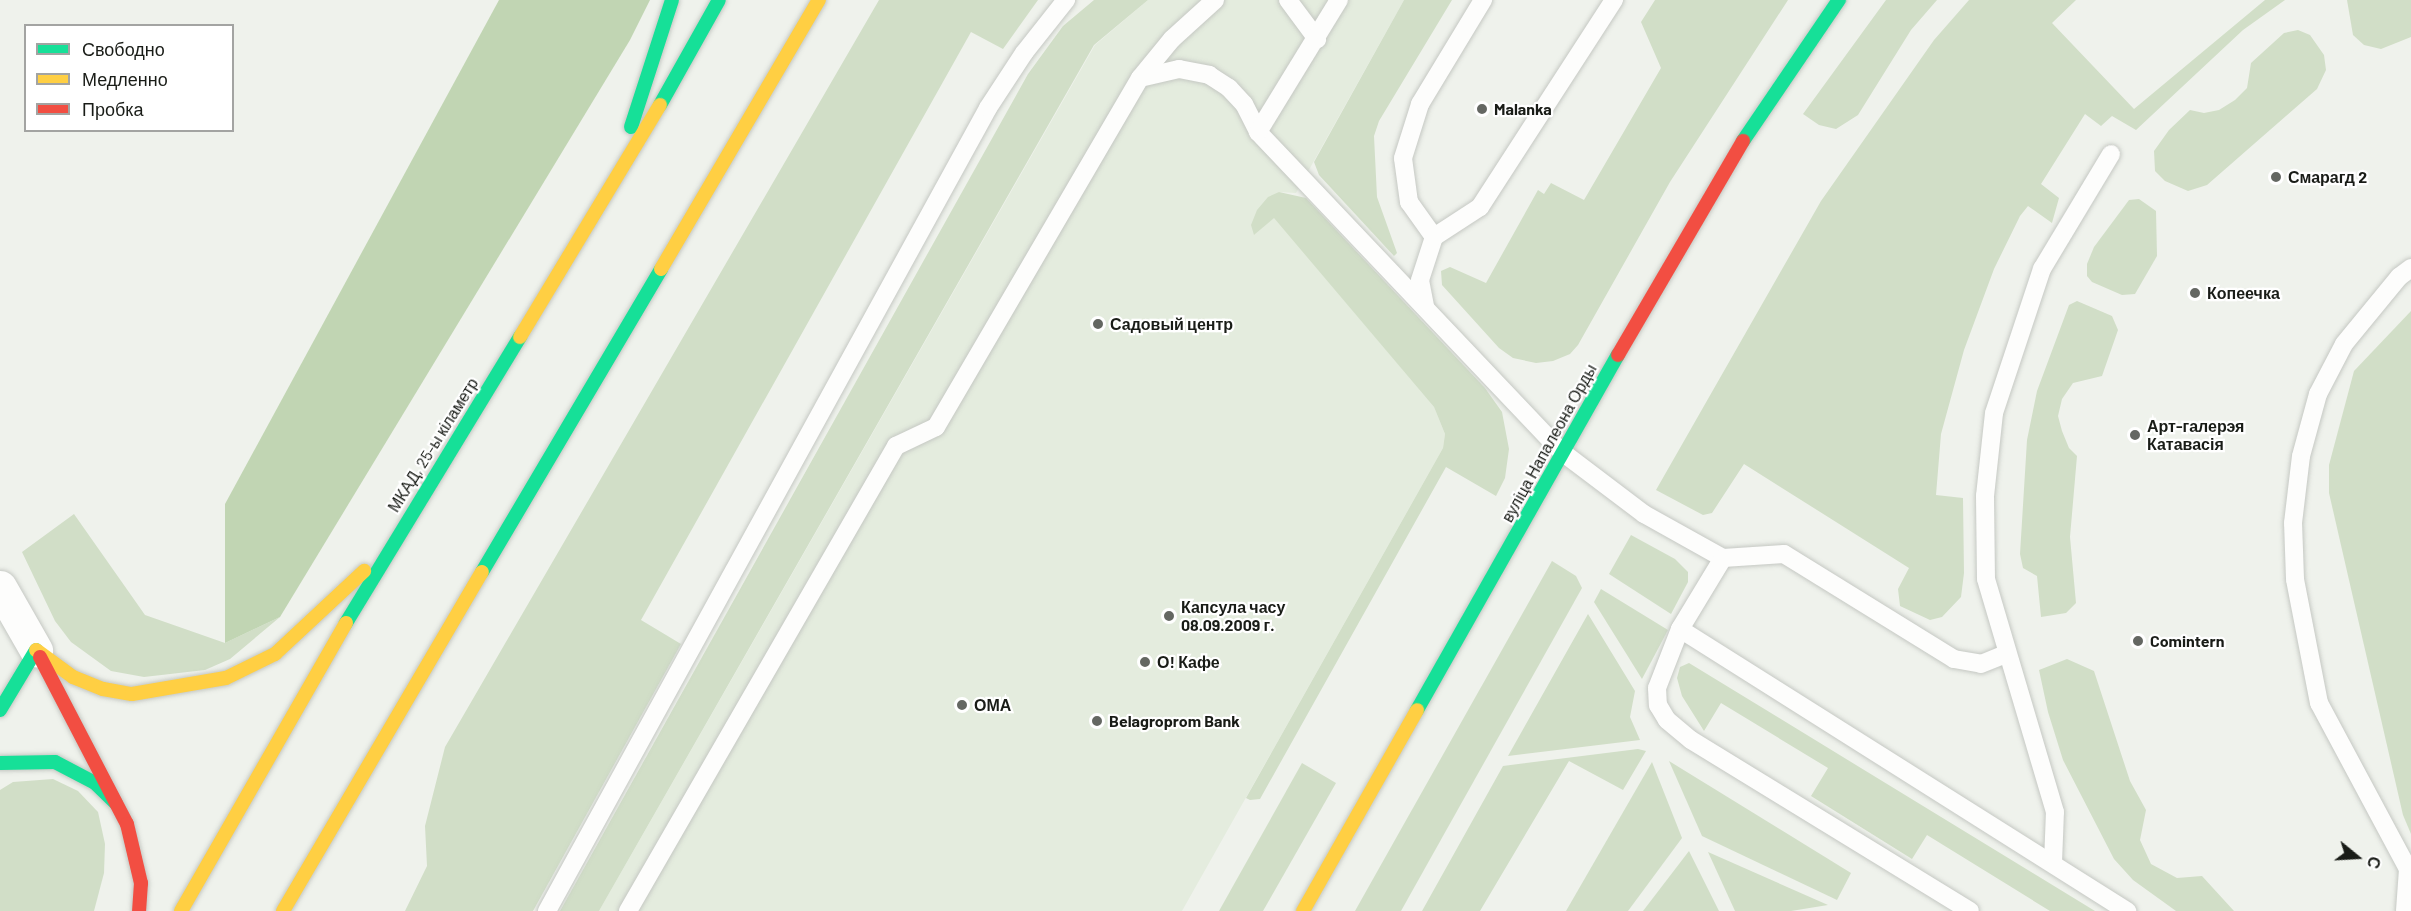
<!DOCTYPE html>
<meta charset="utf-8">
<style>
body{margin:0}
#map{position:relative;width:2411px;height:911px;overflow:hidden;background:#eff2ec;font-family:Barlow,sans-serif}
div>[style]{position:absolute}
.built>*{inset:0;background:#e4ecde}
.green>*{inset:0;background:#d1dec7}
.forest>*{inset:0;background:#c1d5b3}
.roads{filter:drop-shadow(0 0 2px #c5c8c3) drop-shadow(0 0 2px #c5c8c3)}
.lane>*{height:18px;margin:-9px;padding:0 9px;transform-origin:9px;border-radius:9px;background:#fdfdfc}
.street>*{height:33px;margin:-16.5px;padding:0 16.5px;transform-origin:16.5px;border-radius:16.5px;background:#fdfdfc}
.fast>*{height:14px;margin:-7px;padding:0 7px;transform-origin:7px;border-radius:7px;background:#16e098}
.slow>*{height:14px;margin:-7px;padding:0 7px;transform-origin:7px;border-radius:7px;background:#ffcf43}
.jam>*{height:14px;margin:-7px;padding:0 7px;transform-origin:7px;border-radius:7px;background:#f24e42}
.dots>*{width:16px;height:16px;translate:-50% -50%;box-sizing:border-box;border:3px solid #fff;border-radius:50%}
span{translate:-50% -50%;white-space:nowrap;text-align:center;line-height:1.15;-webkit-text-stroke:4.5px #fff;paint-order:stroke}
.poi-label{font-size:16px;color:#191c17;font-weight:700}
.left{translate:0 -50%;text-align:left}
.street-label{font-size:16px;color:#191c17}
.legend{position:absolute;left:24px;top:24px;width:210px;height:108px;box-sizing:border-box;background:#fff;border:2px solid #a3a4a2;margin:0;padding:8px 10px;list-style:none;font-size:18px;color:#191c17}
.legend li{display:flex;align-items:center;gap:12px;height:30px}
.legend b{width:30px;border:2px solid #a3a4a2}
.north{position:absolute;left:2327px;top:827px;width:60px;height:60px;-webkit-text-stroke:4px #fff;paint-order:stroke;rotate:108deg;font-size:16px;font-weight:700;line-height:24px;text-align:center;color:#191c17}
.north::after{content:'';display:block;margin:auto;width:21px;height:27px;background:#191c17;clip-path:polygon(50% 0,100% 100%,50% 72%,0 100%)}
</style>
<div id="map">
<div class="built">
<i style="clip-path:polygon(1148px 0,1404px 0,1296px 193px,1279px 192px,1254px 235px,1274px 217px,1434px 407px,1445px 434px,1443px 448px,1182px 911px,599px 911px,1095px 45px)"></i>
</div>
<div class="green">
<i style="clip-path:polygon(879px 0,1038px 0,1003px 49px,971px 32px,641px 620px,681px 644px,533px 911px,405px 911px,427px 866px,425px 826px,445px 747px)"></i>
<i style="clip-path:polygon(1094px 0,1148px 0,1094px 45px,599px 911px,560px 911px,1028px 74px,1063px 26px)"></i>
<i style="clip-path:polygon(1404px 0,1452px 0,1379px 121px,1374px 136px,1377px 197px,1397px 253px,1394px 256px,1319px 175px,1314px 162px)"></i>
<i style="clip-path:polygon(1655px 0,1788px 0,1670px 182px,1578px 345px,1570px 354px,1553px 361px,1536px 363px,1513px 358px,1499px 348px,1442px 285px,1441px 271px,1450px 267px,1486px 283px,1538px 190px,1544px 194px,1551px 183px,1584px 200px,1661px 68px,1641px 22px)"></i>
<i style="clip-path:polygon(1886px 0,1937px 0,1911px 30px,1858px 115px,1836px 129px,1819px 125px,1803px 114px)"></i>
<i style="clip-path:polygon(1969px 0,2076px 0,2052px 23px,2134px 109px,2265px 0,2285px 0,2243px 30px,2136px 130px,2112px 116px,2101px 126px,2085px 114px,2041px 184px,2059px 198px,2052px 223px,2028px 206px,2020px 216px,1994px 269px,1964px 350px,1941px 434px,1936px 495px,1963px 498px,1964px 573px,1961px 597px,1942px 617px,1930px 620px,1900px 606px,1898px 589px,1909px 568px,1744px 464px,1712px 513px,1703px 515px,1656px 490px,1821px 201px,1934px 40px)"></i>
<i style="clip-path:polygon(2347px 0,2411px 0,2411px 37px,2381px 49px,2364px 45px,2353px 35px)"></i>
<i style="clip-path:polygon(2298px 30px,2310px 35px,2324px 55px,2326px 70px,2317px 89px,2207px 185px,2188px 191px,2165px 181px,2155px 171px,2154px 151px,2169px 130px,2190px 110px,2204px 113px,2219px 110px,2235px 100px,2247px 88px,2251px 63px,2284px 33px)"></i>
<i style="clip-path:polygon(1279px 192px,1306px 198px,1485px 388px,1502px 412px,1509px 449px,1505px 478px,1496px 496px,1446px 467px,1260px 799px,1250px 800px,1246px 798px,1443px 448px,1445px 434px,1434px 407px,1274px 218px,1254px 235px,1251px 225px,1257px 210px,1268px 197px)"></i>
<i style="clip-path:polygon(2139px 199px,2156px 211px,2157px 256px,2135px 294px,2122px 295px,2092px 282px,2087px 276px,2087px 264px,2094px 247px,2129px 200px)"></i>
<i style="clip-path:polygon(2077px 301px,2112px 316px,2118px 330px,2102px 376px,2073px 383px,2062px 399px,2058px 416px,2062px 431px,2069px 448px,2077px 456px,2070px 537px,2076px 603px,2066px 613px,2041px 617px,2037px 576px,2023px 568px,2020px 554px,2027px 440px,2037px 391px,2069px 305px)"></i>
<i style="clip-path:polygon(2411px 311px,2411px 834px,2403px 815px,2329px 493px,2329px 465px,2354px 371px)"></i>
<i style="clip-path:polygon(74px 514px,145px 615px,225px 643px,280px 617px,230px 659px,205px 670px,144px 677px,111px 671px,71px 642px,55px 621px,22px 552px)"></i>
<i style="clip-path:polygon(1631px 535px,1675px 559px,1688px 572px,1688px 582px,1671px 614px,1609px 574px)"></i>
<i style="clip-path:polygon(1552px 561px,1576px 576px,1582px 588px,1401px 911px,1355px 911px)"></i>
<i style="clip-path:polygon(1601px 589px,1668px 630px,1642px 679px,1594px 602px)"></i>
<i style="clip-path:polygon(1588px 614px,1635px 691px,1630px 717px,1640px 740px,1508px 756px)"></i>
<i style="clip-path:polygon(2067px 659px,2094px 671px,2130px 781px,2146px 810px,2140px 840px,2151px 864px,2177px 878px,2202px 876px,2234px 911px,2176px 911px,2133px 880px,2114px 859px,2063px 760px,2048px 712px,2039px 670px)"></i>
<i style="clip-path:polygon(1689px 663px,2095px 911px,2050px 911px,1927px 835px,1912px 859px,1811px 796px,1828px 768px,1721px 703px,1704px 731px,1682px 696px,1677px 678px,1680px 667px)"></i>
<i style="clip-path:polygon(1638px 749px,1646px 751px,1623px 790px,1569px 761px,1480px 911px,1422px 911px,1503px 766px)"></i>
<i style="clip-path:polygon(1669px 761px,1851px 873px,1837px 900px,1702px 836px)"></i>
<i style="clip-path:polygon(1652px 762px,1682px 838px,1628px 911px,1566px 911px)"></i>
<i style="clip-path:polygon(1302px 763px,1336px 783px,1263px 911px,1219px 911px)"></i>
<i style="clip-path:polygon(53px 779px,78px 791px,98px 812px,105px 844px,104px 873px,94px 911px,0 911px,0 790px,13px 782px)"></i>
<i style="clip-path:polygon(1689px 851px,1719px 911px,1643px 911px)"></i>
<i style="clip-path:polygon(1708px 852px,1828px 905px,1791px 911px,1735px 911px)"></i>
</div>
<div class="forest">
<i style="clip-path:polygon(499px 0,650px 0,630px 40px,280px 617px,225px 643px,225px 504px)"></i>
</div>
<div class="roads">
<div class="lane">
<i style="left:1215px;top:0;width:58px;rotate:137.8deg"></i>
<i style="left:1172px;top:39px;width:50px;rotate:129.4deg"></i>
<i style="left:1140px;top:78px;width:40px;rotate:-13deg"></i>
<i style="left:1179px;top:69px;width:31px;rotate:11deg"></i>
<i style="left:1209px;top:75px;width:24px;rotate:33deg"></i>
<i style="left:1229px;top:88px;width:22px;rotate:47deg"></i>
<i style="left:1244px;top:104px;width:31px;rotate:63deg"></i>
<i style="left:1258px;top:132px;width:441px;rotate:46.5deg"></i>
<i style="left:1562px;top:452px;width:103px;rotate:37.1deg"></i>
<i style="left:1644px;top:514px;width:90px;rotate:29.1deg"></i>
<i style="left:1723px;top:558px;width:61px;rotate:-3.8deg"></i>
<i style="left:1784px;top:554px;width:200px;rotate:31.7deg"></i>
<i style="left:1954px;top:659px;width:27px;rotate:10deg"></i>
<i style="left:1981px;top:664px;width:27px;rotate:-22deg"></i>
<i style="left:1288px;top:0;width:49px;rotate:53.4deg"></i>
<i style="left:1258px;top:132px;width:155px;rotate:-58.5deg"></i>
<i style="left:1434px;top:237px;width:43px;rotate:-125.5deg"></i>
<i style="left:1409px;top:202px;width:44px;rotate:-97.8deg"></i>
<i style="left:1403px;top:158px;width:57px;rotate:-72.5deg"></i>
<i style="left:1420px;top:104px;width:122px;rotate:-58.8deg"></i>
<i style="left:1425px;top:306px;width:26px;rotate:-101deg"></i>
<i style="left:1420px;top:280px;width:45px;rotate:-72deg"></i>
<i style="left:1434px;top:237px;width:55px;rotate:-33.1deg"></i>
<i style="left:1480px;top:207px;width:247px;rotate:-57.1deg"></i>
<i style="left:1723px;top:558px;width:83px;rotate:121.2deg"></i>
<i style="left:1680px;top:629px;width:63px;rotate:111.3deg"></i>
<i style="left:1657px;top:688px;width:17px;rotate:87deg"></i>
<i style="left:1658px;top:705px;width:17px;rotate:59deg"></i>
<i style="left:1667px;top:720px;width:31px;rotate:40deg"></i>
<i style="left:1691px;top:740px;width:327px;rotate:31.5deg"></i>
<i style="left:1680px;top:629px;width:529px;rotate:32.25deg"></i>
<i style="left:2053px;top:863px;width:51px;rotate:-87.8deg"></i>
<i style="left:2055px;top:812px;width:243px;rotate:-106.5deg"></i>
<i style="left:1986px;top:579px;width:83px;rotate:-90.7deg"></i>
<i style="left:1985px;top:496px;width:83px;rotate:-83.8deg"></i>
<i style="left:1994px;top:413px;width:152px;rotate:-71.6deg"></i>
<i style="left:2042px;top:269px;width:134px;rotate:-59deg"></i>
<i style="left:547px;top:911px;width:916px;rotate:-61.22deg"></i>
<i style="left:988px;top:108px;width:66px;rotate:-56.8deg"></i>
<i style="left:1024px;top:53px;width:68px;rotate:-51.6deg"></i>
<i style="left:628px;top:911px;width:537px;rotate:-60.04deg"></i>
<i style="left:896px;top:446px;width:44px;rotate:-25.4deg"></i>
<i style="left:936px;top:427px;width:404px;rotate:-59.7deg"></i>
<i style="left:2405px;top:911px;width:42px;rotate:-85.9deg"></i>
<i style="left:2408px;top:869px;width:188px;rotate:-118.2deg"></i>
<i style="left:2319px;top:703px;width:126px;rotate:-101deg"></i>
<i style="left:2295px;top:579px;width:56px;rotate:-92deg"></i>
<i style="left:2293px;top:523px;width:67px;rotate:-83.2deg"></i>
<i style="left:2301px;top:456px;width:64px;rotate:-74.7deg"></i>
<i style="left:2318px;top:394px;width:56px;rotate:-62.5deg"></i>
<i style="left:2344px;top:344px;width:87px;rotate:-50.6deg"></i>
<i style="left:2399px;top:277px;width:15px;rotate:-37deg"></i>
</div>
<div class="street">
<i style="left:0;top:587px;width:73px;rotate:60.3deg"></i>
</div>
<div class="fast">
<i style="left:660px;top:105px;width:120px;rotate:-60.7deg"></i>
<i style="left:631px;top:127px;width:133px;rotate:-72.1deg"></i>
<i style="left:1743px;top:141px;width:171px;rotate:-55.8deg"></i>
<i style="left:482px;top:572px;width:352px;rotate:-59.4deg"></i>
<i style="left:346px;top:623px;width:335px;rotate:-58.7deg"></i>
<i style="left:0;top:710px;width:70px;rotate:-59deg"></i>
<i style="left:1417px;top:710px;width:408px;rotate:-60.5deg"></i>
<i style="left:0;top:763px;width:55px;rotate:-1deg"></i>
<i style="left:55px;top:762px;width:45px;rotate:27.7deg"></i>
<i style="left:95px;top:783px;width:29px;rotate:44deg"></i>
</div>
<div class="slow">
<i style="left:661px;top:269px;width:312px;rotate:-59.6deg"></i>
<i style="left:520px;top:337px;width:271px;rotate:-58.9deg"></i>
<i style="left:36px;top:650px;width:46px;rotate:36.1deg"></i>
<i style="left:73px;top:677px;width:32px;rotate:22deg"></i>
<i style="left:103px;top:689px;width:29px;rotate:10deg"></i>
<i style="left:132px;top:694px;width:95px;rotate:-9.7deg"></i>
<i style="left:226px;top:678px;width:55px;rotate:-26.1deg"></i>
<i style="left:275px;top:654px;width:122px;rotate:-43deg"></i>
<i style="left:181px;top:911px;width:332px;rotate:-60.2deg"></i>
<i style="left:283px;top:911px;width:393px;rotate:-59.6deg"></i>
<i style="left:1303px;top:911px;width:231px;rotate:-60.4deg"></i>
</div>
<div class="jam">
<i style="left:1618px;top:355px;width:248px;rotate:-59.7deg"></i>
<i style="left:40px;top:657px;width:188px;rotate:62.5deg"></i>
<i style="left:127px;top:824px;width:61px;rotate:76.7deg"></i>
<i style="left:141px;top:883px;width:28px;rotate:94deg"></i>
</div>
</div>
<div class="dots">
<i style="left:1482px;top:109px;background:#646762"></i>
<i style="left:2276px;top:177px;background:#646762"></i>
<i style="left:2195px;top:293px;background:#646762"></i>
<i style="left:1098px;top:324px;background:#646762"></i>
<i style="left:2135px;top:435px;background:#646762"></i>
<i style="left:1169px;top:616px;background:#646762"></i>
<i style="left:2138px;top:641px;background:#646762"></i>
<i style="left:1145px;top:662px;background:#646762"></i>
<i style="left:962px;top:705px;background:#646762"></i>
<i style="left:1097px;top:721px;background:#646762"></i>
</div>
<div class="poi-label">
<span class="left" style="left:1494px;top:109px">Malanka</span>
<span class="left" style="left:2288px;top:177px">Смарагд 2</span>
<span class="left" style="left:2207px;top:293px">Копеечка</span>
<span class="left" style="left:1110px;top:324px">Садовый центр</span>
<span class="left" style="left:2147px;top:435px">Арт-галерэя<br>Катавасія</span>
<span class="left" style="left:1181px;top:616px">Капсула часу<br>08.09.2009 г.</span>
<span class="left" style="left:2150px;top:641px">Comintern</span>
<span class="left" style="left:1157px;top:662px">О! Кафе</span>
<span class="left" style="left:974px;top:705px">ОМА</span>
<span class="left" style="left:1109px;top:721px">Belagroprom Bank</span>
</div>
<div class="street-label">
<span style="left:1549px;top:443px;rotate:-61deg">вуліца Напалеона Орды</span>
<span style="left:433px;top:445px;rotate:-58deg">МКАД, 25-ы кіламетр</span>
</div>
<ul class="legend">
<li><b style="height:8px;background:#16e098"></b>Свободно</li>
<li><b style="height:8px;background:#ffcf43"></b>Медленно</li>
<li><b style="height:8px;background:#f24e42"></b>Пробка</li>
</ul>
<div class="north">С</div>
</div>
